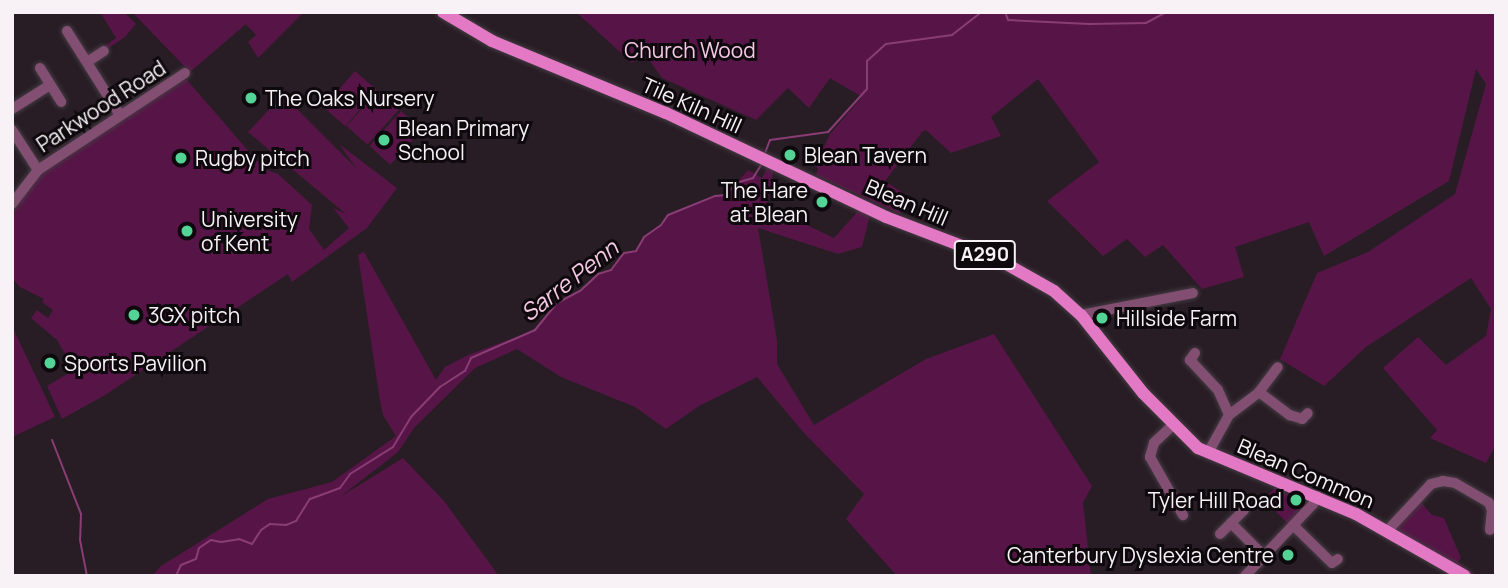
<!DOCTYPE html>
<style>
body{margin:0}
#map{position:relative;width:1508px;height:588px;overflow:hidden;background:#281d25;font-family:Manrope,sans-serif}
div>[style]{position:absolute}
.green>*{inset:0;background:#571547;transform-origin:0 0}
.stream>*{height:2px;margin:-1px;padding:0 1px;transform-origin:1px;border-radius:1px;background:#8a3d75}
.roads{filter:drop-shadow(0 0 2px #453b42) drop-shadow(0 0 2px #453b42)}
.minor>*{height:10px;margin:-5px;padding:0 5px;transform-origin:5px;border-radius:5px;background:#824f72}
.major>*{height:12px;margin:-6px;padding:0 6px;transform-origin:6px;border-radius:6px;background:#e379c4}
.dots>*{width:19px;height:19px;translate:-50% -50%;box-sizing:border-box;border:4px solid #0e090c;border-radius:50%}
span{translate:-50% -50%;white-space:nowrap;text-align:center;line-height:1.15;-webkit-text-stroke:6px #0e090c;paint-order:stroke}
.shield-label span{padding:2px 5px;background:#0e090c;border:2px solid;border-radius:5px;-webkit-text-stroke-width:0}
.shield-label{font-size:19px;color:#f8f1f6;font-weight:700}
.park-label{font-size:21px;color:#f5c9e6}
.poi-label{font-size:21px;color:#f8f1f6}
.left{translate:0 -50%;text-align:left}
.right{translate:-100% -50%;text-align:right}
.street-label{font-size:21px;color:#f8f1f6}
.water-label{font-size:23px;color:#f6c9e6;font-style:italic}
.frame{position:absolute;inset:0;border:14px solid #f8f1f6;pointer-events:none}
</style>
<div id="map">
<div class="green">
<i style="clip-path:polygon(100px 12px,124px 12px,136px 24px,125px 37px,107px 49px,105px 46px,116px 38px)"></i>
<i style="clip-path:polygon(132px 12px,304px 12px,258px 58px,248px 42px,256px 35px,246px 24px,190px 72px)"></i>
<i style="clip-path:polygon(576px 12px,1496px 12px,1496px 445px,1486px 463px,1430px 438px,1437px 430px,1383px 368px,1418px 337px,1446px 365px,1486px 336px,1491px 309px,1471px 278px,1366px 347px,1324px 386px,1280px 359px,1317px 273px,1368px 252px,1455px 194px,1486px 84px,1476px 69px,1449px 181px,1324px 256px,1309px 222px,1235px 247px,1244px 277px,1202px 289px,1163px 245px,1145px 257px,1127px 239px,1103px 256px,1047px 201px,1099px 162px,1038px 79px,991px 117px,1001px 136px,951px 153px,926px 130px,922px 132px,885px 181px,909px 197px,900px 214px,816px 175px,818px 168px,815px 166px,830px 134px,862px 97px,830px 78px,809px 108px,788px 88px,756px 120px,662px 78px,645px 54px,632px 63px)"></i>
<i style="left:355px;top:71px;width:29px;height:48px;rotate:41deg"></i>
<i style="clip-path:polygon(187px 80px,264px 169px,278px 174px,312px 205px,309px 229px,324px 250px,349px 228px,333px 208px,346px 214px,248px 132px,283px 95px,357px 169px,339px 144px,397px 188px,367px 228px,292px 282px,288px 274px,105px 395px,62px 419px,47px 386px,74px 370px,57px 340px,31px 318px,37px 310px,48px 318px,53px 310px,42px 302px,44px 299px,20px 287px,12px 278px,12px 214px,39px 175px,180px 81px)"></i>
<i style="left:378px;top:91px;width:28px;height:47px;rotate:42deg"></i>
<i style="left:401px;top:111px;width:28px;height:47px;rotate:42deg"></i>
<i style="clip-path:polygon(768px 166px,774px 169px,767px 206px,834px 238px,859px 210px,870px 215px,862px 247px,838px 254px,758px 228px,777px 340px,777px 364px,814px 425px,926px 359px,994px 334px,1092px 486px,1083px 503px,1091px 576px,897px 576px,846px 519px,864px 494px,804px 433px,757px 377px,699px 406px,666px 429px,635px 407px,561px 377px,517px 349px,475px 368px,414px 428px,398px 452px,340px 497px,403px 458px,444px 501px,499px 576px,152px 576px,161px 566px,268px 499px,332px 482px,396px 436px,383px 415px,380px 401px,358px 255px,364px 252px,436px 380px,445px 367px,468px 355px,535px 330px,557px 303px,580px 291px,598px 274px,611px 270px,624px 253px,636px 250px,644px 237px,661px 226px,668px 215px,715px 196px,726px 195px,748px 170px,762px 178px)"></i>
<i style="clip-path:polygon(12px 326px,55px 417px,12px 437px)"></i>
<i style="left:1278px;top:485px;width:35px;height:20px;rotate:46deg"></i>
<i style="clip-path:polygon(1417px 498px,1432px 515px,1444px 518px,1461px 558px,1458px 562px,1477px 576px,1465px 576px,1388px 530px)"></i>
</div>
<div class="stream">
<i style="left:1005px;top:12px;width:9px;rotate:69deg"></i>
<i style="left:1008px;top:20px;width:81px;rotate:2.8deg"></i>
<i style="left:1089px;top:24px;width:57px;rotate:-1deg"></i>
<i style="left:1146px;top:23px;width:24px;rotate:-28deg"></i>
<i style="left:765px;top:153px;width:14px;rotate:-69deg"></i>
<i style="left:770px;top:140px;width:59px;rotate:-7.9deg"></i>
<i style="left:828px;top:132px;width:58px;rotate:-47.8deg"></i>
<i style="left:867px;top:89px;width:28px;rotate:-90deg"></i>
<i style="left:867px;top:61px;width:25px;rotate:-42deg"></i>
<i style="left:886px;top:44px;width:67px;rotate:-7.8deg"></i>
<i style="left:952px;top:35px;width:37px;rotate:-38deg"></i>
<i style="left:52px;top:440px;width:79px;rotate:68.6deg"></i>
<i style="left:81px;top:514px;width:26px;rotate:92deg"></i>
<i style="left:80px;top:540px;width:37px;rotate:79deg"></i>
<i style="left:176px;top:576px;width:12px;rotate:-66deg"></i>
<i style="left:181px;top:565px;width:16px;rotate:-22deg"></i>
<i style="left:196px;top:559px;width:11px;rotate:-75deg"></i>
<i style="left:199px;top:548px;width:14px;rotate:-34deg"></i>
<i style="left:211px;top:540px;width:10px;rotate:11deg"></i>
<i style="left:221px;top:542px;width:18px;rotate:-9deg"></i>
<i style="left:239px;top:539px;width:14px;rotate:21deg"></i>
<i style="left:252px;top:544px;width:17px;rotate:-57deg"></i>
<i style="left:261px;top:530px;width:11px;rotate:-34deg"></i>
<i style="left:270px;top:524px;width:16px;rotate:4deg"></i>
<i style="left:286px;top:525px;width:11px;rotate:-22deg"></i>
<i style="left:296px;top:521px;width:26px;rotate:-58deg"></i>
<i style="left:310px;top:499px;width:32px;rotate:-20deg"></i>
<i style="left:340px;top:488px;width:17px;rotate:-54deg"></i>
<i style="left:350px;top:474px;width:51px;rotate:-32.1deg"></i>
<i style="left:393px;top:447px;width:35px;rotate:-59deg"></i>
<i style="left:411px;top:417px;width:42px;rotate:-46deg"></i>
<i style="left:440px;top:387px;width:30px;rotate:-33deg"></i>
<i style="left:465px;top:371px;width:14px;rotate:-65deg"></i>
<i style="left:471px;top:358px;width:70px;rotate:-23.6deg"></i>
<i style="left:535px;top:330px;width:35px;rotate:-51deg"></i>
<i style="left:557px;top:303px;width:26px;rotate:-28deg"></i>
<i style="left:580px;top:291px;width:25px;rotate:-43deg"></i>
<i style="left:598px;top:274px;width:14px;rotate:-17deg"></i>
<i style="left:611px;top:270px;width:21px;rotate:-53deg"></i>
<i style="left:624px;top:253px;width:12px;rotate:-9deg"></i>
<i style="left:636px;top:251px;width:16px;rotate:-60deg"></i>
<i style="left:644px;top:237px;width:21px;rotate:-35deg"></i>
<i style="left:661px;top:225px;width:12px;rotate:-55deg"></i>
<i style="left:668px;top:215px;width:51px;rotate:-22deg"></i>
<i style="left:715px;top:196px;width:11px;rotate:-5deg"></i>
<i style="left:726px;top:195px;width:16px;rotate:-50deg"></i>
<i style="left:736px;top:183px;width:18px;rotate:-16deg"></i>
<i style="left:753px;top:178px;width:15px;rotate:-58deg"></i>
</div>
<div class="roads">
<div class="minor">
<i style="left:67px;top:31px;width:99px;rotate:57.8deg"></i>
<i style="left:87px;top:62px;width:20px;rotate:-33deg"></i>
<i style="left:40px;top:68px;width:40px;rotate:58deg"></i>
<i style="left:12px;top:109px;width:45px;rotate:-32.3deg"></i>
<i style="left:12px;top:130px;width:48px;rotate:57deg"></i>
<i style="left:12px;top:204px;width:43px;rotate:-52.6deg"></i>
<i style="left:38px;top:170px;width:176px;rotate:-33.4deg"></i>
<i style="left:1081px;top:315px;width:114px;rotate:-11.1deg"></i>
<i style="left:1195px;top:353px;width:9px;rotate:126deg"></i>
<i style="left:1190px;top:360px;width:41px;rotate:47deg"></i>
<i style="left:1218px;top:390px;width:27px;rotate:66deg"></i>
<i style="left:1259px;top:392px;width:39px;rotate:37deg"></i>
<i style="left:1290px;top:415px;width:13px;rotate:18deg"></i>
<i style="left:1302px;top:419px;width:8px;rotate:-45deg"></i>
<i style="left:1173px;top:425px;width:26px;rotate:137deg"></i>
<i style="left:1154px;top:443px;width:15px;rotate:106deg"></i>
<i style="left:1150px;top:457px;width:67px;rotate:60.4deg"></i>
<i style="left:1208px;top:453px;width:43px;rotate:-61.1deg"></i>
<i style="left:1229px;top:415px;width:38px;rotate:-37deg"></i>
<i style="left:1259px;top:392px;width:31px;rotate:-53deg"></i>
<i style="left:1231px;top:523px;width:47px;rotate:45deg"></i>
<i style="left:1293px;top:525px;width:54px;rotate:44.3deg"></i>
<i style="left:1332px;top:563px;width:7px;rotate:-34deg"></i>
<i style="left:1388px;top:530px;width:63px;rotate:-46.9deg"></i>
<i style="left:1431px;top:484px;width:12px;rotate:-14deg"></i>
<i style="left:1443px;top:481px;width:12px;rotate:9deg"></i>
<i style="left:1455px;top:483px;width:39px;rotate:30deg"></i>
<i style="left:1489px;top:503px;width:8px;rotate:67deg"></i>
<i style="left:1492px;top:510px;width:20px;rotate:96deg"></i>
<i style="left:1220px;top:534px;width:34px;rotate:-45deg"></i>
<i style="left:1245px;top:576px;width:99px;rotate:-46.6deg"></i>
<i style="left:1313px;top:504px;width:9px;rotate:-63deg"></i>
</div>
<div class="major">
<i style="left:443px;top:12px;width:57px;rotate:30.6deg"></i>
<i style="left:492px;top:41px;width:188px;rotate:22.5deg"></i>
<i style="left:666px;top:113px;width:243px;rotate:25.3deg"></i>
<i style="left:886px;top:217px;width:123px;rotate:20.9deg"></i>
<i style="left:1001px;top:261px;width:61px;rotate:29.5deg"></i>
<i style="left:1054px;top:291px;width:36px;rotate:42deg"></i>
<i style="left:1081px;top:315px;width:100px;rotate:51.5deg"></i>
<i style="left:1143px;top:393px;width:78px;rotate:45deg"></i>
<i style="left:1198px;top:448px;width:171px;rotate:22.7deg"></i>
<i style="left:1356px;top:514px;width:125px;rotate:29.6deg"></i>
</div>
</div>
<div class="dots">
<i style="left:251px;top:98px;background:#54d396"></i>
<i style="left:384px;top:140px;background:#54d396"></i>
<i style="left:790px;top:155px;background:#54d396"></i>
<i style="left:181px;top:158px;background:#54d396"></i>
<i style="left:822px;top:202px;background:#54d396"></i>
<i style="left:187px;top:231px;background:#54d396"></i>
<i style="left:134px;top:315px;background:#54d396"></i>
<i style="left:1102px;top:318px;background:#54d396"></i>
<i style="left:50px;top:363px;background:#54d396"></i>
<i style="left:1296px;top:500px;background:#54d396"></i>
<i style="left:1288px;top:555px;background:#54d396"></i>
</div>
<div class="shield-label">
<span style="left:985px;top:255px">A290</span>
</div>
<div class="park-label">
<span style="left:690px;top:50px">Church Wood</span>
</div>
<div class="poi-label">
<span class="left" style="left:265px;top:98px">The Oaks Nursery</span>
<span class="left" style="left:398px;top:140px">Blean Primary<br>School</span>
<span class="left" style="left:804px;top:155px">Blean Tavern</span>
<span class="left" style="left:195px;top:158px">Rugby pitch</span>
<span class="right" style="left:808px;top:202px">The Hare<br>at Blean</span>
<span class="left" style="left:201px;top:231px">University<br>of Kent</span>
<span class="left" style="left:148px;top:315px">3GX pitch</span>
<span class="left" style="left:1116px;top:318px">Hillside Farm</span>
<span class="left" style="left:64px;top:363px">Sports Pavilion</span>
<span class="right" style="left:1282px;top:500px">Tyler Hill Road</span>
<span class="right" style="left:1274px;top:555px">Canterbury Dyslexia Centre</span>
</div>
<div class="street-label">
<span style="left:692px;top:105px;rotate:24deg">Tile Kiln Hill</span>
<span style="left:101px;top:106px;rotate:-33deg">Parkwood Road</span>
<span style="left:907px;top:202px;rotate:23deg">Blean Hill</span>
<span style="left:1306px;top:473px;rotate:23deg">Blean Common</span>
</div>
<div class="water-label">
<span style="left:569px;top:280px;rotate:-38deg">Sarre Penn</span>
</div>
<div class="frame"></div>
</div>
